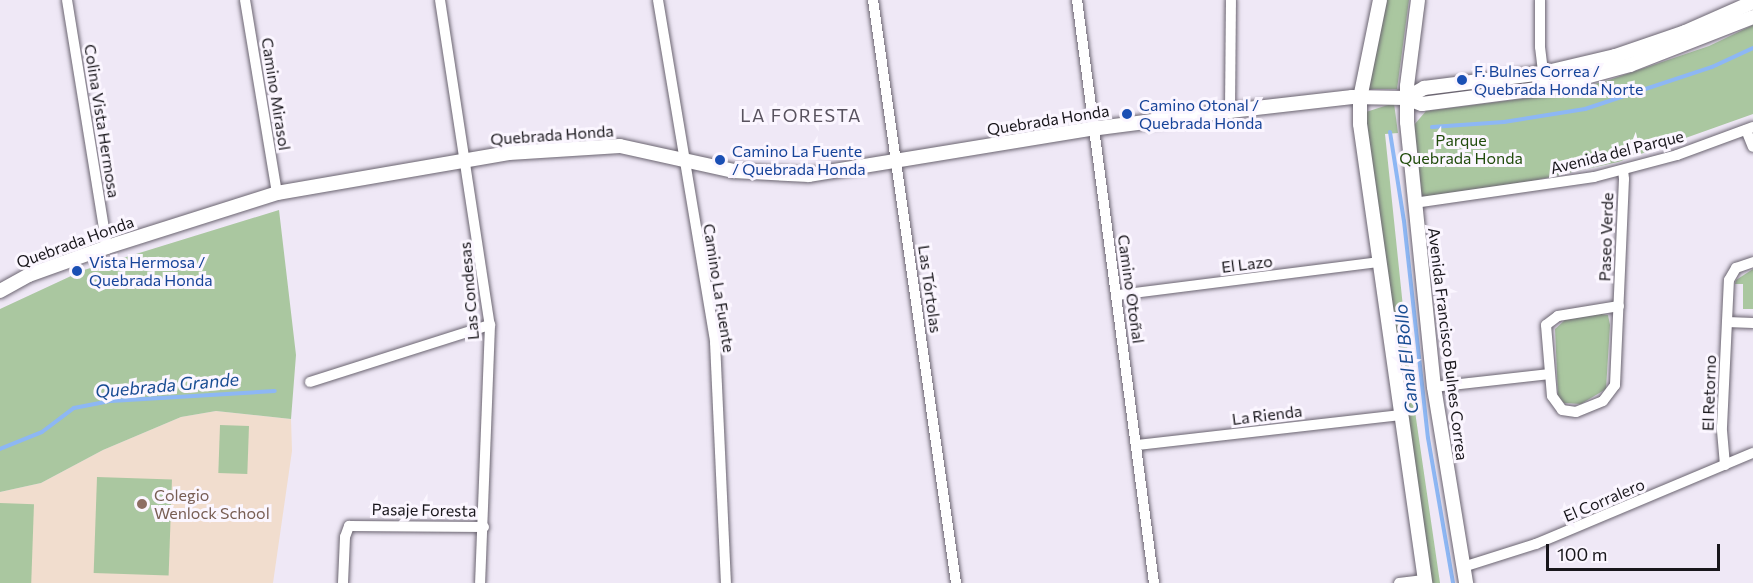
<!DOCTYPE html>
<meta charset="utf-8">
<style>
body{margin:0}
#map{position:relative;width:1753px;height:583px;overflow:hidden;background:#efe8f6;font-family:Commissioner,sans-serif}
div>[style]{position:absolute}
.education>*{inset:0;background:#f1ddce}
.green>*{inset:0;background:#aac7a0;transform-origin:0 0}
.stream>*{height:4px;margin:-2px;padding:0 2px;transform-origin:2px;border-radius:2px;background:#8db7f4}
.roads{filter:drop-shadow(0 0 2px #6a6470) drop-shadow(0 0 2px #6a6470)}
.minor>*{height:10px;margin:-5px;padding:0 5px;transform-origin:5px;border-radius:5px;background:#fff}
.tertiary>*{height:14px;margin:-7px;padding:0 7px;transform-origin:7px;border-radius:7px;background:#fff}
.dots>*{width:16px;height:16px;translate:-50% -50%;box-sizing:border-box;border:3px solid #fbf6ff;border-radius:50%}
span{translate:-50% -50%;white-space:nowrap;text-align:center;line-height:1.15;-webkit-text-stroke:6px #fbf6ff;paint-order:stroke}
.transit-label{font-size:16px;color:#164399}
.left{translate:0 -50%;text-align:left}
.street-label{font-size:16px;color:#18161b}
.park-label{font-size:16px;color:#204b0b}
.education-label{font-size:16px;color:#785e54}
.neighbourhood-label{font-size:18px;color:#58525e;letter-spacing:1.5px}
.water-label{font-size:18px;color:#174b92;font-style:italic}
.scale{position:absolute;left:1546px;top:544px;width:174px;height:27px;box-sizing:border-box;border:3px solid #18161b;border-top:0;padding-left:8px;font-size:18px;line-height:21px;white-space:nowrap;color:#18161b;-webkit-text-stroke:4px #fbf6ff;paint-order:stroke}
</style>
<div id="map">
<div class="education">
<i style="clip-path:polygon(216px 411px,291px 419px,292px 451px,273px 583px,0 583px,0 492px,41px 483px,103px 450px,181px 417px)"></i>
</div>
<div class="green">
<i style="clip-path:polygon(1383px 0,1409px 0,1397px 89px,1367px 89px)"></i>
<i style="clip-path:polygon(1753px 25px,1753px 114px,1618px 162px,1532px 181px,1422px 197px,1414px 125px,1426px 111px,1528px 98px,1603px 82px,1709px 46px)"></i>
<i style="clip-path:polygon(1394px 103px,1398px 133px,1385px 134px,1411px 384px,1440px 583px,1426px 583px,1370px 158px,1366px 112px)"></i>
<i style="clip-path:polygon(279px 210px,296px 355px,291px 419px,216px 411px,181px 417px,103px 450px,41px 483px,0 492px,0 309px,84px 270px)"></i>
<i style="clip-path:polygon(1753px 269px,1753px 309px,1743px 309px,1743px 284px,1735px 284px,1736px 280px)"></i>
<i style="clip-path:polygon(1601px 314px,1608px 315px,1610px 325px,1606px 389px,1581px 404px,1564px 403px,1558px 396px,1555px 329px,1565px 320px)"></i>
<i style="left:220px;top:425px;width:29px;height:48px;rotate:2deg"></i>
<i style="left:97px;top:477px;width:75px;height:96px;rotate:2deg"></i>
<i style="left:0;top:503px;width:34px;height:80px;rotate:2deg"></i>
</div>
<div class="stream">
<i style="left:1432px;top:127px;width:72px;rotate:-4deg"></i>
<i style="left:1504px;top:122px;width:82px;rotate:-9.1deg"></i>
<i style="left:1585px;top:109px;width:134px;rotate:-18.3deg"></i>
<i style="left:1712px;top:67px;width:45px;rotate:-24.9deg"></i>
<i style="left:1390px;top:132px;width:90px;rotate:81.1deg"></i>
<i style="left:1404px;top:221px;width:218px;rotate:83.7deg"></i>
<i style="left:1428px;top:438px;width:147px;rotate:80.2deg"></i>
<i style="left:0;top:449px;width:45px;rotate:-22deg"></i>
<i style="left:42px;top:432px;width:40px;rotate:-37deg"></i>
<i style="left:74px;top:408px;width:38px;rotate:-11deg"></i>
<i style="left:111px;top:401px;width:164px;rotate:-3.5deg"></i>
</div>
<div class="roads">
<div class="minor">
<i style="left:67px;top:0;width:250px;rotate:80.8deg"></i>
<i style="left:245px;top:0;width:196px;rotate:80.6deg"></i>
<i style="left:440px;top:0;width:329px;rotate:81.3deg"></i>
<i style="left:490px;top:325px;width:258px;rotate:92.2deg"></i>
<i style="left:658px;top:0;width:347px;rotate:80.5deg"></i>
<i style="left:715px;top:342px;width:241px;rotate:87.4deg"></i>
<i style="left:873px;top:0;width:589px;rotate:81.9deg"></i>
<i style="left:1077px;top:0;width:588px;rotate:82.48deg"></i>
<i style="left:1540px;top:0;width:47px;rotate:90deg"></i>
<i style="left:1540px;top:47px;width:41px;rotate:83deg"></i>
<i style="left:1230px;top:111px;width:111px;rotate:-89.5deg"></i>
<i style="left:1746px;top:130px;width:18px;rotate:68deg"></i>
<i style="left:1414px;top:203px;width:182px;rotate:-8.2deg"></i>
<i style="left:1594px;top:177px;width:86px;rotate:-14.8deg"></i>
<i style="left:1677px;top:155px;width:81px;rotate:-20.2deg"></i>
<i style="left:1118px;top:295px;width:263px;rotate:-7.2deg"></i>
<i style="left:1619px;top:306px;width:62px;rotate:170.7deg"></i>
<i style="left:1558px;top:316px;width:15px;rotate:143deg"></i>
<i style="left:1546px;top:325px;width:71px;rotate:85.2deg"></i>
<i style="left:1552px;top:396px;width:17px;rotate:54deg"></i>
<i style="left:1562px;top:410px;width:14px;rotate:8deg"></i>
<i style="left:1576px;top:412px;width:29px;rotate:-22deg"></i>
<i style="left:1603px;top:401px;width:20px;rotate:-53deg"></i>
<i style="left:1615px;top:385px;width:206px;rotate:-87.5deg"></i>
<i style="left:1624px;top:179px;width:9px;rotate:-96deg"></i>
<i style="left:1727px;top:322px;width:26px;rotate:2deg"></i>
<i style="left:310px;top:382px;width:189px;rotate:-17.6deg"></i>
<i style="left:1434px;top:387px;width:116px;rotate:-6.4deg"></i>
<i style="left:1138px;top:445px;width:264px;rotate:-6.5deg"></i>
<i style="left:1725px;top:465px;width:38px;rotate:-95deg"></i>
<i style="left:1722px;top:427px;width:147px;rotate:-87.3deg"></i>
<i style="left:1729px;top:280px;width:14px;rotate:-60deg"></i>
<i style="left:1736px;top:268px;width:18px;rotate:-19deg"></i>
<i style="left:1463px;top:567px;width:77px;rotate:-17.5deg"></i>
<i style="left:1536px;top:544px;width:235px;rotate:-22.8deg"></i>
<i style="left:343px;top:583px;width:46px;rotate:-87.5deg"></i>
<i style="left:345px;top:537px;width:12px;rotate:-70deg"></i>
<i style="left:349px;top:526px;width:135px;rotate:0.4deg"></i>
<i style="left:1399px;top:583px;width:25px;rotate:-7deg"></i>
</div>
<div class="tertiary">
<i style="left:1380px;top:0;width:100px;rotate:101.5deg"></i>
<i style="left:1360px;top:98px;width:26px;rotate:90deg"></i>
<i style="left:1360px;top:124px;width:464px;rotate:81.9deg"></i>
<i style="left:1418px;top:0;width:87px;rotate:97.3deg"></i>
<i style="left:1407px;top:86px;width:36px;rotate:90deg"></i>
<i style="left:1407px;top:122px;width:266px;rotate:84.2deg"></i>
<i style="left:1434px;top:387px;width:199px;rotate:80.7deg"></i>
<i style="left:1406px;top:98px;width:21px;rotate:-29deg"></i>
<i style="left:1424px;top:88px;width:120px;rotate:-7.2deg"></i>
<i style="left:1543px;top:73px;width:74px;rotate:-13.3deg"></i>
<i style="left:1615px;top:56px;width:74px;rotate:-18.9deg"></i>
<i style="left:1685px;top:32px;width:74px;rotate:-23.8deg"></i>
<i style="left:0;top:291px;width:33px;rotate:-29deg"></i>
<i style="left:29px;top:275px;width:83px;rotate:-19.7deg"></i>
<i style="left:107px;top:247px;width:178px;rotate:-17.6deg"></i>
<i style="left:277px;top:193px;width:235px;rotate:-9.8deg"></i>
<i style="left:509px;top:153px;width:111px;rotate:-3.6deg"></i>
<i style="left:620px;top:146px;width:117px;rotate:12.4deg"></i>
<i style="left:734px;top:171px;width:75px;rotate:3.1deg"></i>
<i style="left:809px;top:175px;width:286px;rotate:-9.3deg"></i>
<i style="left:1091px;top:129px;width:140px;rotate:-7.4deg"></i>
<i style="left:1230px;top:111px;width:123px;rotate:-6.5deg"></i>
<i style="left:1352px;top:97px;width:54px;rotate:1.1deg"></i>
<i style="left:1406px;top:98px;width:17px;rotate:21deg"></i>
<i style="left:1422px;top:104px;width:124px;rotate:-7.4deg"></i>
<i style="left:1545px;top:88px;width:88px;rotate:-15.1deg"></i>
<i style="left:1630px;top:65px;width:132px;rotate:-21.3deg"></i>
</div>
</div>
<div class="dots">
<i style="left:1462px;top:80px;background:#1a4fb4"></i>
<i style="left:1127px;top:114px;background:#1a4fb4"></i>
<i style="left:720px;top:160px;background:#1a4fb4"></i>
<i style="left:77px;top:271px;background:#1a4fb4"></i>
<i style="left:142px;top:504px;background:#8d6e63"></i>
</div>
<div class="transit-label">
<span class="left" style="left:1474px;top:80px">F. Bulnes Correa /<br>Quebrada Honda Norte</span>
<span class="left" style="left:1139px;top:114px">Camino Otonal /<br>Quebrada Honda</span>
<span class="left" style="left:732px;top:160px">Camino La Fuente<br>/ Quebrada Honda</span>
<span class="left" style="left:89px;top:271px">Vista Hermosa /<br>Quebrada Honda</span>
</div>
<div class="street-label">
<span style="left:276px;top:94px;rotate:81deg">Camino Mirasol</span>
<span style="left:1048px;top:120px;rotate:-9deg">Quebrada Honda</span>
<span style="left:102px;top:121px;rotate:81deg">Colina Vista Hermosa</span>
<span style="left:552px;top:135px;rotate:-4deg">Quebrada Honda</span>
<span style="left:1617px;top:152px;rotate:-14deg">Avenida del Parque</span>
<span style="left:1606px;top:237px;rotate:-88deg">Paseo Verde</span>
<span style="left:75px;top:242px;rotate:-20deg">Quebrada Honda</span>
<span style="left:1247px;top:264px;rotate:-7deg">El Lazo</span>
<span style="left:719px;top:288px;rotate:81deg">Camino La Fuente</span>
<span style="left:930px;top:289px;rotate:82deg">Las Tórtolas</span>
<span style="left:1131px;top:289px;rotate:82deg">Camino Otoñal</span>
<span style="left:469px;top:291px;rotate:-95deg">Las Condesas</span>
<span style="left:1448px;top:344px;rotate:83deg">Avenida Francisco Bulnes Correa</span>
<span style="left:1709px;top:393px;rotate:-88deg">El Retorno</span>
<span style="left:1267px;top:415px;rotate:-7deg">La Rienda</span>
<span style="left:1604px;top:500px;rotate:-23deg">El Corralero</span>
<span style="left:424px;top:510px;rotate:1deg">Pasaje Foresta</span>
</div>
<div class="park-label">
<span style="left:1461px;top:149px">Parque<br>Quebrada Honda</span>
</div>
<div class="education-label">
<span class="left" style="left:154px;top:504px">Colegio<br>Wenlock School</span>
</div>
<div class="neighbourhood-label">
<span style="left:801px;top:115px">LA FORESTA</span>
</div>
<div class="water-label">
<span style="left:1406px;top:359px;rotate:-96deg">Canal El Bollo</span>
<span style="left:167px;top:385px;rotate:-5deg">Quebrada Grande</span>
</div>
<div class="scale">100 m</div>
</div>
